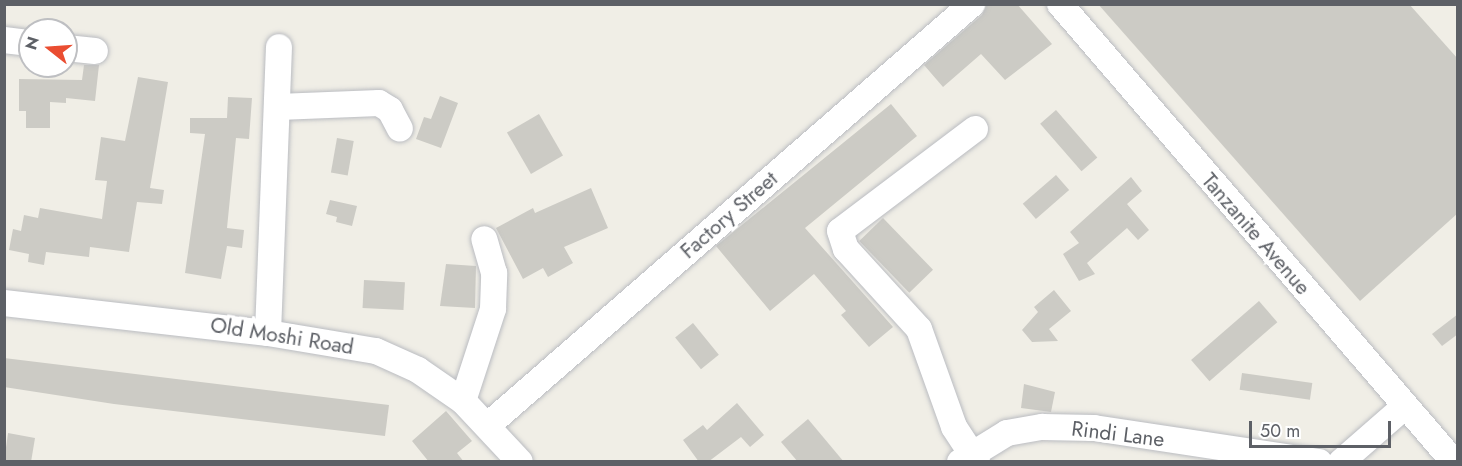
<!DOCTYPE html>
<style>
body{margin:0}
#map{position:relative;width:1462px;height:466px;overflow:hidden;background:#f0eee6;font-family:Jost,sans-serif}
div>[style]{position:absolute}
.building>*{inset:0;background:#cccbc5;transform-origin:0 0}
.roads{filter:drop-shadow(0 0 2px #babcc1) drop-shadow(0 0 2px #babcc1)}
.minor>*{height:26px;margin:-13px;padding:0 13px;transform-origin:13px;border-radius:13px;background:#fff}
span{translate:-50% -50%;white-space:nowrap;text-align:center;line-height:1.15;-webkit-text-stroke:6px #fff;paint-order:stroke}
.street-label{font-size:21px;color:#5d6066}
.frame{position:absolute;inset:0;border:6px solid #5d6066;pointer-events:none}
.north{position:absolute;left:18px;top:18px;width:60px;height:60px;box-sizing:border-box;background:#fff;border:2px solid #bebfc2;border-radius:50%;rotate:287deg;font-size:16px;font-weight:700;line-height:24px;text-align:center;color:#5d6066}
.north::after{content:'';display:block;margin:auto;width:21px;height:27px;background:#ea4d31;clip-path:polygon(50% 0,100% 100%,50% 72%,0 100%)}
.scale{position:absolute;left:1249px;top:421px;width:142px;height:27px;box-sizing:border-box;border:3px solid #5d6066;border-top:0;padding-left:8px;font-size:18px;line-height:21px;white-space:nowrap;color:#5d6066;-webkit-text-stroke:4px #fff;paint-order:stroke}
</style>
<div id="map">
<div class="building">
<i style="clip-path:polygon(987px 4px,1017px 4px,1052px 44px,1005px 80px,981px 54px,943px 87px,924px 65px,982px 15px)"></i>
<i style="clip-path:polygon(1098px 4px,1409px 4px,1458px 59px,1458px 213px,1360px 301px)"></i>
<i style="clip-path:polygon(84px 65px,99px 65px,95px 101px,66px 98px,66px 103px,50px 102px,50px 128px,26px 128px,26px 111px,19px 111px,19px 79px,82px 80px)"></i>
<i style="clip-path:polygon(138px 77px,168px 82px,150px 188px,164px 190px,162px 204px,137px 202px,129px 252px,90px 247px,89px 257px,46px 252px,44px 265px,28px 262px,29px 254px,9px 250px,13px 229px,21px 231px,24px 215px,38px 218px,40px 208px,102px 219px,107px 181px,95px 180px,101px 137px,125px 141px)"></i>
<i style="clip-path:polygon(440px 96px,458px 103px,441px 148px,416px 139px,424px 117px,431px 119px)"></i>
<i style="clip-path:polygon(228px 97px,252px 98px,249px 139px,236px 138px,227px 228px,244px 230px,242px 248px,227px 246px,221px 279px,185px 273px,205px 134px,190px 133px,190px 118px,227px 118px)"></i>
<i style="clip-path:polygon(891px 104px,917px 136px,805px 228px,893px 327px,869px 347px,841px 315px,846px 311px,814px 274px,770px 311px,716px 246px)"></i>
<i style="left:1056px;top:110px;width:63px;height:21px;rotate:49deg"></i>
<i style="left:539px;top:114px;width:48px;height:37px;rotate:60deg"></i>
<i style="left:337px;top:138px;width:17px;height:35px;rotate:10deg"></i>
<i style="left:1056px;top:175px;width:20px;height:44px;rotate:49deg"></i>
<i style="clip-path:polygon(1131px 177px,1142px 191px,1127px 204px,1149px 230px,1138px 240px,1127px 228px,1087px 263px,1095px 274px,1079px 281px,1063px 254px,1079px 243px,1070px 232px)"></i>
<i style="clip-path:polygon(591px 188px,608px 228px,564px 247px,573px 263px,548px 277px,543px 268px,523px 279px,496px 228px,533px 208px,535px 213px)"></i>
<i style="clip-path:polygon(330px 200px,357px 206px,352px 226px,336px 222px,337px 217px,326px 214px)"></i>
<i style="left:883px;top:218px;width:72px;height:33px;rotate:46deg"></i>
<i style="clip-path:polygon(446px 264px,476px 266px,475px 308px,440px 306px)"></i>
<i style="left:364px;top:280px;width:41px;height:28px;rotate:3deg"></i>
<i style="clip-path:polygon(1054px 290px,1071px 311px,1049px 329px,1058px 341px,1032px 342px,1022px 330px,1038px 312px,1034px 307px)"></i>
<i style="left:1259px;top:301px;width:28px;height:90px;rotate:49deg"></i>
<i style="clip-path:polygon(1458px 314px,1458px 334px,1442px 346px,1432px 334px)"></i>
<i style="left:693px;top:323px;width:41px;height:23px;rotate:51deg"></i>
<i style="clip-path:polygon(4px 358px,389px 405px,385px 436px,114px 404px,4px 387px)"></i>
<i style="left:1242px;top:373px;width:71px;height:17px;rotate:8deg"></i>
<i style="clip-path:polygon(1024px 384px,1055px 392px,1051px 412px,1021px 408px)"></i>
<i style="clip-path:polygon(737px 403px,764px 435px,750px 447px,741px 437px,708px 462px,699px 462px,683px 440px,703px 425px,707px 430px)"></i>
<i style="clip-path:polygon(446px 411px,472px 441px,457px 453px,464px 462px,429px 462px,412px 441px)"></i>
<i style="clip-path:polygon(808px 419px,844px 462px,798px 462px,781px 442px)"></i>
<i style="clip-path:polygon(8px 433px,35px 438px,31px 462px,4px 462px)"></i>
</div>
<div class="roads">
<div class="minor">
<i style="left:1060px;top:4px;width:604px;rotate:49.3deg"></i>
<i style="left:4px;top:40px;width:26px;rotate:7deg"></i>
<i style="left:66px;top:48px;width:29px;rotate:6deg"></i>
<i style="left:278px;top:107px;width:101px;rotate:-2.3deg"></i>
<i style="left:379px;top:103px;width:13px;rotate:32deg"></i>
<i style="left:390px;top:110px;width:21px;rotate:62deg"></i>
<i style="left:975px;top:129px;width:169px;rotate:142.9deg"></i>
<i style="left:840px;top:231px;width:19px;rotate:72deg"></i>
<i style="left:846px;top:249px;width:108px;rotate:47.6deg"></i>
<i style="left:919px;top:329px;width:104px;rotate:70.3deg"></i>
<i style="left:954px;top:427px;width:42px;rotate:56.7deg"></i>
<i style="left:4px;top:303px;width:266px;rotate:6.5deg"></i>
<i style="left:268px;top:333px;width:109px;rotate:9.5deg"></i>
<i style="left:376px;top:351px;width:46px;rotate:24.3deg"></i>
<i style="left:418px;top:370px;width:55px;rotate:34.6deg"></i>
<i style="left:463px;top:401px;width:83px;rotate:46.9deg"></i>
<i style="left:268px;top:333px;width:286px;rotate:-87.8deg"></i>
<i style="left:463px;top:401px;width:97px;rotate:-71.9deg"></i>
<i style="left:493px;top:309px;width:36px;rotate:-88deg"></i>
<i style="left:494px;top:273px;width:35px;rotate:-106deg"></i>
<i style="left:487px;top:426px;width:643px;rotate:-41.03deg"></i>
<i style="left:960px;top:462px;width:55px;rotate:-31.7deg"></i>
<i style="left:1007px;top:433px;width:36px;rotate:-10deg"></i>
<i style="left:1042px;top:427px;width:52px;rotate:1.1deg"></i>
<i style="left:1094px;top:428px;width:228px;rotate:8.6deg"></i>
<i style="left:1341px;top:462px;width:84px;rotate:-41.1deg"></i>
</div>
</div>
<div class="street-label">
<span style="left:729px;top:215px;rotate:-41deg">Factory Street</span>
<span style="left:1256px;top:234px;rotate:49deg">Tanzanite Avenue</span>
<span style="left:282px;top:336px;rotate:9deg">Old Moshi Road</span>
<span style="left:1118px;top:434px;rotate:7deg">Rindi Lane</span>
</div>
<div class="frame"></div>
<div class="north">N</div>
<div class="scale">50 m</div>
</div>
